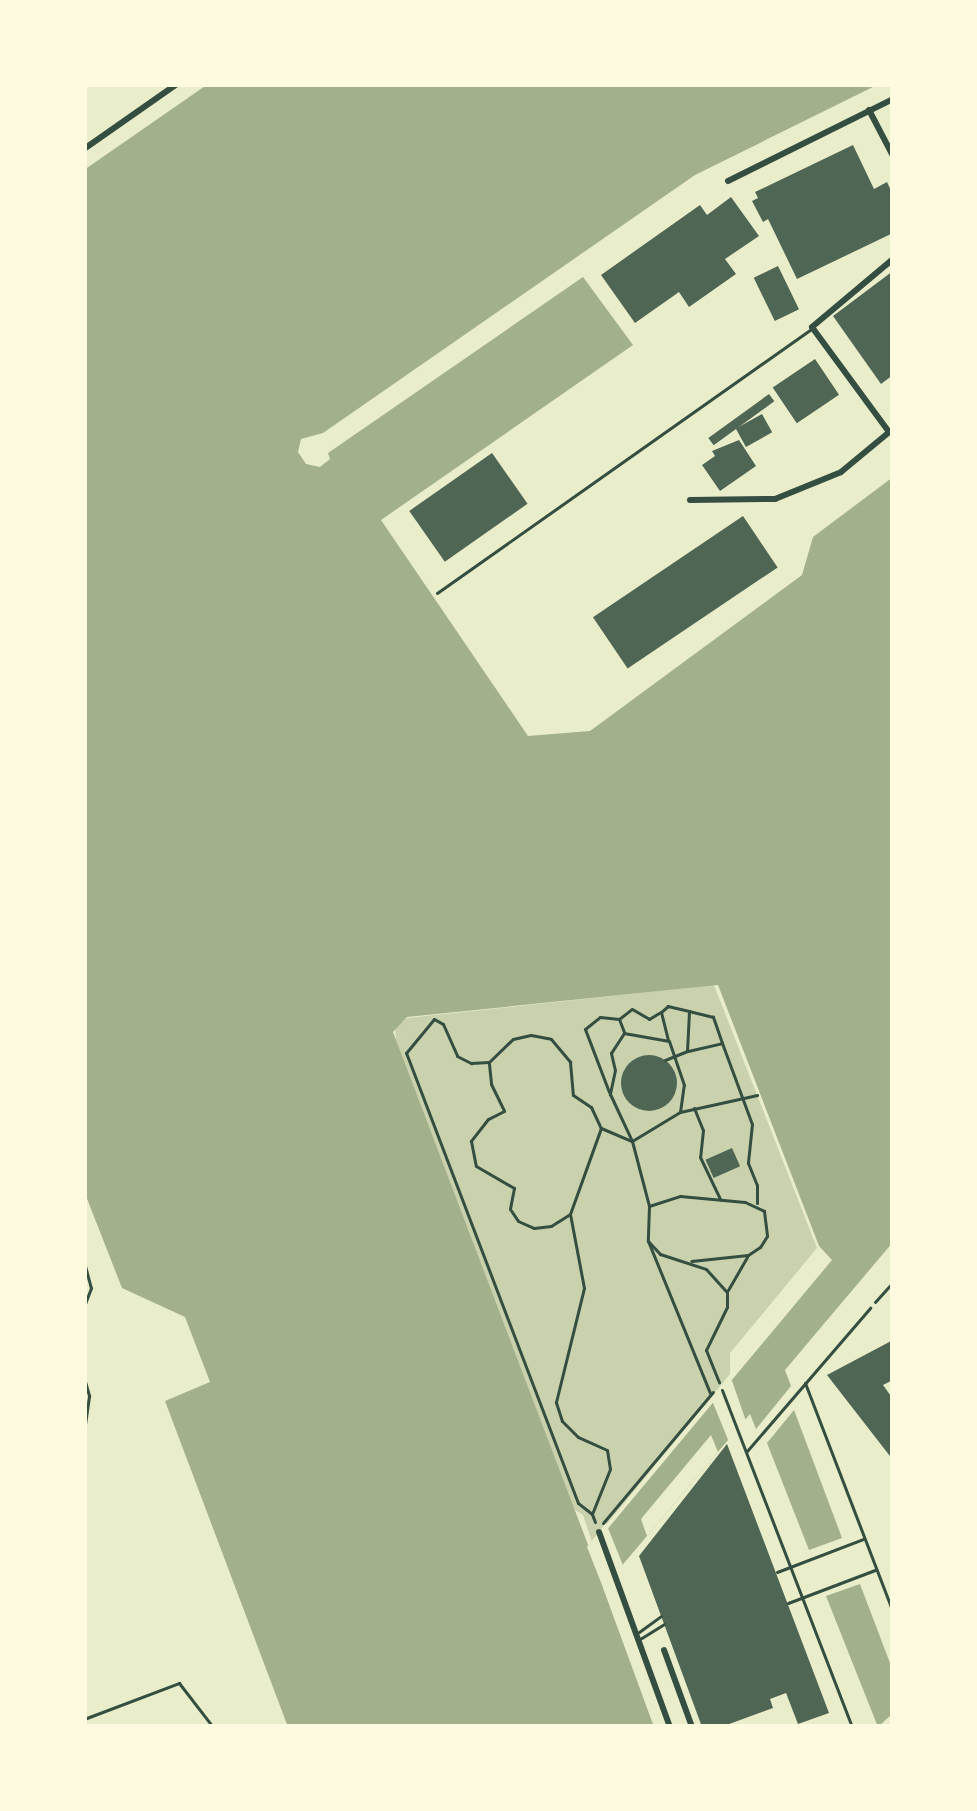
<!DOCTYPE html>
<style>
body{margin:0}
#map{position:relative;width:977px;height:1811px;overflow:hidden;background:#e9edc9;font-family:Overpass,sans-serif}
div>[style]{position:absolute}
.green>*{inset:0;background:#cad2ad}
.water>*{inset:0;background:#a3b18a}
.pier>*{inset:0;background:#e9edc9}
.building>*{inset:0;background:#4f6655;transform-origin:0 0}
.round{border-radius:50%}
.path>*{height:3px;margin:-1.5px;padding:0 1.5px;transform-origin:1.5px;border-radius:1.5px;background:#344e41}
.service>*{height:3px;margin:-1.5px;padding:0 1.5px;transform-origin:1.5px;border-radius:1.5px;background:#344e41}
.minor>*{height:6px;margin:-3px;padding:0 3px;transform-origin:3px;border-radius:3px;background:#344e41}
span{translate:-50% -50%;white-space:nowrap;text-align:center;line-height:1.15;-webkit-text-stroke:9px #fefae0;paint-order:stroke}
.frame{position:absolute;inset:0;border:87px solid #fefae0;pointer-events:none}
</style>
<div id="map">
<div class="green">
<i style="clip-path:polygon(714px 985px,817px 1248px,730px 1353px,730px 1374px,592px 1542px,583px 1515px,574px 1509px,397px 1047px,395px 1028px,407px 1018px)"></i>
</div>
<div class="water">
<i style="clip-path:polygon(evenodd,208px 84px,879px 84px,695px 175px,323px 433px,301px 439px,298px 452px,306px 464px,320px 467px,330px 459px,328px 453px,583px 277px,633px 345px,381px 520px,528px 736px,590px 731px,802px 575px,813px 537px,893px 477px,893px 1242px,785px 1370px,791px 1386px,756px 1429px,750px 1414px,603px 1588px,654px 1727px,288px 1727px,165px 1401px,210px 1382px,185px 1317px,122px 1288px,84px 1191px,84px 170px,208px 84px,718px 985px,819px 1246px,832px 1260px,590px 1550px,393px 1032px,407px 1017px,718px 985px)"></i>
<i style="clip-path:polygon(794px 1410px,842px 1538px,809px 1550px,767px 1443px)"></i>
<i style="clip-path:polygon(860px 1584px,893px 1671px,893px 1713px,878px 1727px,826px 1596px)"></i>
</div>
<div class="pier">
<i style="clip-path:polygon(730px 1375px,746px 1421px,729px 1442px,711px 1398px)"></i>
<i style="clip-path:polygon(711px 1435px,718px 1452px,647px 1536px,641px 1519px)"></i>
<i style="clip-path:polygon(606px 1523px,624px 1568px,604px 1590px,587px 1547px)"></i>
</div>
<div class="building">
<i style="clip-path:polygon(853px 145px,874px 189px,887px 182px,893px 195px,893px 233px,797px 279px,768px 219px,763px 222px,752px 201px,758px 198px,755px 192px)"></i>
<i style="clip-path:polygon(731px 197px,759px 236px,725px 259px,736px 274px,689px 307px,679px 292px,635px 323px,601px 275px,700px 205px,707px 215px)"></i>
<i style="left:778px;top:266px;width:48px;height:27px;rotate:64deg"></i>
<i style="clip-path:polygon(893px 271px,893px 375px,881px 384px,833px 316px)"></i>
<i style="left:815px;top:359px;width:43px;height:51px;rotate:56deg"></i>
<i style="left:769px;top:394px;width:9px;height:75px;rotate:54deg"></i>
<i style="left:762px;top:414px;width:21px;height:30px;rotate:61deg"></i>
<i style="clip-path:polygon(739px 440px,756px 466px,720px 491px,702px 465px,715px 456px,712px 451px)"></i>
<i style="left:492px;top:453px;width:62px;height:101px;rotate:55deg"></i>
<i style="left:743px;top:516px;width:62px;height:181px;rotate:56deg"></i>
<i class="round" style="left:621px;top:1055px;width:56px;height:56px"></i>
<i style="left:732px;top:1148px;width:20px;height:29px;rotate:66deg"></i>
<i style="clip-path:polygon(893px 1340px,893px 1380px,883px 1385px,893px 1399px,893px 1460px,827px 1375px)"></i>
<i style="clip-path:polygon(727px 1444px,829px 1713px,798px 1724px,786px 1693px,770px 1699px,773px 1708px,721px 1727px,702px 1727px,639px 1556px)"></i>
</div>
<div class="path">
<i style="left:624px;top:1032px;width:14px;rotate:-111deg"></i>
<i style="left:619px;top:1019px;width:16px;rotate:-38deg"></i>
<i style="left:632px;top:1009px;width:20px;rotate:30deg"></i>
<i style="left:649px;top:1019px;width:12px;rotate:-31deg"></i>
<i style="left:722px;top:1043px;width:86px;rotate:69.7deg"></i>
<i style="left:752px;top:1124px;width:39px;rotate:96deg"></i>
<i style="left:748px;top:1163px;width:24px;rotate:68deg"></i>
<i style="left:757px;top:1185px;width:18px;rotate:90deg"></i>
<i style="left:688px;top:1051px;width:35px;rotate:-13deg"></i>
<i style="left:722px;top:1043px;width:28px;rotate:-109deg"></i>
<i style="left:713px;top:1017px;width:25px;rotate:-166deg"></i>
<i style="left:665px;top:1060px;width:24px;rotate:-22deg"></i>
<i style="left:687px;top:1051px;width:40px;rotate:-87.1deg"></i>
<i style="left:689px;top:1011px;width:22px;rotate:-167deg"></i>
<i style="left:668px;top:1006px;width:9px;rotate:139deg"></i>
<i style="left:661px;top:1012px;width:29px;rotate:76deg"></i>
<i style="left:489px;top:1064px;width:20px;rotate:84deg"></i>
<i style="left:491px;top:1084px;width:30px;rotate:64deg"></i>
<i style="left:504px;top:1111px;width:18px;rotate:153deg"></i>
<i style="left:488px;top:1119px;width:28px;rotate:128deg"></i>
<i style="left:471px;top:1141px;width:25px;rotate:79deg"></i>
<i style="left:476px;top:1166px;width:44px;rotate:30.1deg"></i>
<i style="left:514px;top:1188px;width:21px;rotate:101deg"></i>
<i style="left:510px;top:1209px;width:14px;rotate:56deg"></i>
<i style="left:518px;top:1221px;width:17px;rotate:24deg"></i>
<i style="left:534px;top:1228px;width:17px;rotate:-7deg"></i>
<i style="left:551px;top:1226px;width:22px;rotate:-32deg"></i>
<i style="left:609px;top:1092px;width:67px;rotate:-110.9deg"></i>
<i style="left:585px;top:1029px;width:19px;rotate:-39deg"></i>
<i style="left:600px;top:1017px;width:19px;rotate:6deg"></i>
<i style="left:694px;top:1108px;width:24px;rotate:68deg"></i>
<i style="left:703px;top:1130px;width:27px;rotate:96deg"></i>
<i style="left:700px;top:1157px;width:47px;rotate:64.5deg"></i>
<i style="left:680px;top:1112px;width:27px;rotate:-82deg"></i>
<i style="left:684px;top:1085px;width:46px;rotate:-108.8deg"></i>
<i style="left:669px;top:1041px;width:46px;rotate:-169.9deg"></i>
<i style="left:624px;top:1033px;width:24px;rotate:123deg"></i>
<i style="left:611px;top:1053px;width:17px;rotate:77deg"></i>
<i style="left:615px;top:1070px;width:25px;rotate:102deg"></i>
<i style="left:610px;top:1094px;width:52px;rotate:64.9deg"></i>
<i style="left:632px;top:1141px;width:56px;rotate:-31.1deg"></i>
<i style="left:680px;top:1112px;width:79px;rotate:-12.4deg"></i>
<i style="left:649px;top:1206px;width:33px;rotate:-18deg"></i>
<i style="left:680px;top:1196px;width:65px;rotate:5.3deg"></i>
<i style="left:745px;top:1202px;width:21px;rotate:25deg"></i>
<i style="left:764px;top:1211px;width:25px;rotate:83deg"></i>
<i style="left:767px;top:1236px;width:13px;rotate:122deg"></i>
<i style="left:760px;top:1247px;width:14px;rotate:146deg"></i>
<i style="left:748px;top:1255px;width:57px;rotate:174deg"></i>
<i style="left:648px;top:1241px;width:164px;rotate:67.8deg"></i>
<i style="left:728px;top:1290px;width:38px;rotate:-60deg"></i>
<i style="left:875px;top:1302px;width:27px;rotate:-48deg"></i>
<i style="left:592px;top:1514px;width:18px;rotate:-142deg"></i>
<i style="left:578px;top:1503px;width:482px;rotate:-110.9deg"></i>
<i style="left:406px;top:1053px;width:44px;rotate:-50.5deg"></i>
<i style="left:434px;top:1019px;width:10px;rotate:29deg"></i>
<i style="left:443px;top:1024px;width:35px;rotate:66deg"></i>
<i style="left:457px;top:1056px;width:16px;rotate:27deg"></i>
<i style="left:471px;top:1063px;width:18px;rotate:-3deg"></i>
<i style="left:489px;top:1062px;width:33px;rotate:-44deg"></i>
<i style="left:513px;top:1039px;width:18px;rotate:-13deg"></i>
<i style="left:531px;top:1035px;width:20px;rotate:11deg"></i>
<i style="left:551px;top:1039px;width:30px;rotate:50deg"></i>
<i style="left:570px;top:1062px;width:33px;rotate:85deg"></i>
<i style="left:573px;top:1095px;width:22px;rotate:34deg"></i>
<i style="left:591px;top:1107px;width:23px;rotate:65deg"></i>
<i style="left:595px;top:1522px;width:9px;rotate:-111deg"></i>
<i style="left:592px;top:1514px;width:48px;rotate:-68.2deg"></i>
<i style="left:610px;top:1469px;width:19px;rotate:-99deg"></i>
<i style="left:607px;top:1450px;width:32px;rotate:-156deg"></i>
<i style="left:578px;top:1437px;width:23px;rotate:-135deg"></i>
<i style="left:562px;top:1421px;width:20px;rotate:-108deg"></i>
<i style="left:556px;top:1402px;width:117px;rotate:-76.2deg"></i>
<i style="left:584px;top:1288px;width:75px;rotate:-100.7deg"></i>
<i style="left:570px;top:1214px;width:91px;rotate:-70.2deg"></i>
<i style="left:601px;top:1128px;width:34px;rotate:23deg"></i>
<i style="left:632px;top:1141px;width:67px;rotate:75.3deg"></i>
<i style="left:649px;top:1206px;width:35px;rotate:92deg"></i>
<i style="left:648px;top:1241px;width:18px;rotate:47deg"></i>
<i style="left:660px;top:1254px;width:48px;rotate:18.1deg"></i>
<i style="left:706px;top:1269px;width:31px;rotate:48deg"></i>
<i style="left:727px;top:1292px;width:15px;rotate:90deg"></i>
<i style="left:727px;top:1307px;width:48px;rotate:116deg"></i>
<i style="left:706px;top:1350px;width:35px;rotate:68deg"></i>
<i style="left:603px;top:1523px;width:171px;rotate:-50deg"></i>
</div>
<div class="service">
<i style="left:437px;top:593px;width:458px;rotate:-35.2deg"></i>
<i style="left:84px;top:1262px;width:27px;rotate:75deg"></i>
<i style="left:91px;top:1288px;width:19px;rotate:111deg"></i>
<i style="left:84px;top:1378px;width:19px;rotate:74deg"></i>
<i style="left:89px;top:1396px;width:37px;rotate:98deg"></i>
<i style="left:805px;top:1383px;width:245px;rotate:69deg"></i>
<i style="left:722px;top:1390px;width:359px;rotate:68.9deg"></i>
<i style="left:747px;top:1451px;width:189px;rotate:-49.3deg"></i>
<i style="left:777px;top:1572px;width:92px;rotate:-21deg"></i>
<i style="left:788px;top:1603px;width:93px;rotate:-20.8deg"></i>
<i style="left:639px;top:1632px;width:27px;rotate:-36deg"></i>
<i style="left:640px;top:1639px;width:28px;rotate:-32deg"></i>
<i style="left:84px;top:1719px;width:102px;rotate:-20.8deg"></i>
<i style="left:179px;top:1683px;width:56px;rotate:52.3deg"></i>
</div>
<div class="minor">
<i style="left:869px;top:110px;width:52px;rotate:62.4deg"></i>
<i style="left:84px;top:149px;width:113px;rotate:-35deg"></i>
<i style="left:728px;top:181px;width:184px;rotate:-26.4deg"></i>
<i style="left:889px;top:432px;width:130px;rotate:-126.3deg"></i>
<i style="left:812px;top:327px;width:106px;rotate:-40deg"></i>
<i style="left:690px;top:500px;width:85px;rotate:-0.7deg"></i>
<i style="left:775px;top:499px;width:71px;rotate:-22.2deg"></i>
<i style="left:841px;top:472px;width:67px;rotate:-39.6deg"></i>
<i style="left:599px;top:1532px;width:208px;rotate:70deg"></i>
<i style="left:664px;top:1650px;width:82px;rotate:70deg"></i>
</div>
<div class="frame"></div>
</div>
